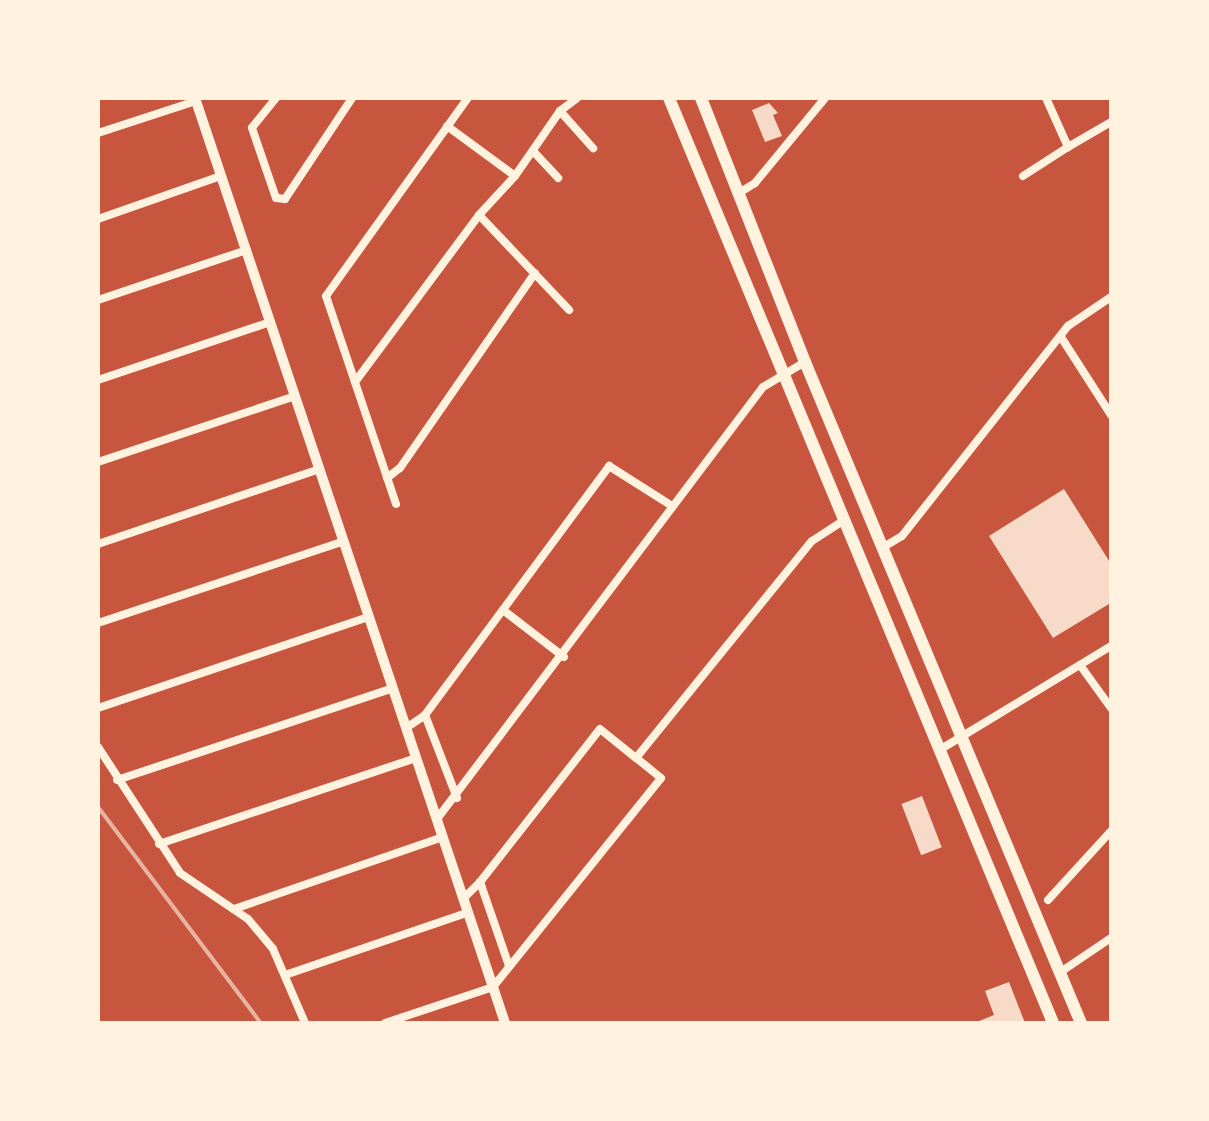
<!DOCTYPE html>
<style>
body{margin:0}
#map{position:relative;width:1209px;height:1121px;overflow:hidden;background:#c8553d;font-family:"Golos Text",sans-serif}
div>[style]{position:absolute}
.building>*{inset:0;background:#f7dbc8;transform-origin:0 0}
.minor>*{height:8px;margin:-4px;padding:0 4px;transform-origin:4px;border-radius:4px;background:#fff3e0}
.tertiary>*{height:10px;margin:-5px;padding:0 5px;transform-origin:5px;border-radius:5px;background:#fff3e0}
.trunk>*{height:12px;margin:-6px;padding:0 6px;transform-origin:6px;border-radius:6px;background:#fff3e0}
.rail>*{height:4px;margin:-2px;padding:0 2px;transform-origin:2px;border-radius:2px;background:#e9b49f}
span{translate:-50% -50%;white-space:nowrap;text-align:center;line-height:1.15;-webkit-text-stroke:8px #fff3e0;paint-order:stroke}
.frame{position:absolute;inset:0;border:100px solid #fff3e0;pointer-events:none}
</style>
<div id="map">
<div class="building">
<i style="clip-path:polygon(769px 103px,778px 113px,773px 115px,782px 136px,765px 142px,752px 110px)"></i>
<i style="clip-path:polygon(1064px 489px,1111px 564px,1111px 607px,1109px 604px,1053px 638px,989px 536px)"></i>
<i style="left:922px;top:796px;width:55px;height:22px;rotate:69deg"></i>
<i style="clip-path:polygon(1009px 982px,1025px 1023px,974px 1023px,994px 1015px,985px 991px)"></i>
</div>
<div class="minor">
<i style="left:276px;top:98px;width:38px;rotate:129deg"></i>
<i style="left:252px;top:128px;width:74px;rotate:71.1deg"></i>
<i style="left:276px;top:198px;width:9px;rotate:6deg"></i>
<i style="left:285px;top:199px;width:121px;rotate:-56.4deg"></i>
<i style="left:1046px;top:98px;width:54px;rotate:65.8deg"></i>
<i style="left:1068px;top:147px;width:50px;rotate:-30.2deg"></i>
<i style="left:560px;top:111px;width:50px;rotate:48.3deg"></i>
<i style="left:447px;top:126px;width:84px;rotate:36.3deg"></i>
<i style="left:98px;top:133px;width:103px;rotate:-18.1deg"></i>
<i style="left:533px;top:151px;width:37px;rotate:47deg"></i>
<i style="left:1023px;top:176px;width:54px;rotate:-32.8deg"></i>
<i style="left:737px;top:194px;width:21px;rotate:-31deg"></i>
<i style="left:755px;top:183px;width:110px;rotate:-50.5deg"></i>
<i style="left:479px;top:215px;width:131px;rotate:46.5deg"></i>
<i style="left:98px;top:219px;width:130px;rotate:-19.3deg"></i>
<i style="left:98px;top:300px;width:157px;rotate:-18.6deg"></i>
<i style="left:1061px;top:337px;width:93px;rotate:57.3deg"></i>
<i style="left:98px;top:380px;width:182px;rotate:-18.6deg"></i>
<i style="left:355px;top:382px;width:208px;rotate:-53.4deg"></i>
<i style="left:479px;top:215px;width:53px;rotate:-47.3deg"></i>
<i style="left:515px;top:176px;width:79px;rotate:-55.3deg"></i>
<i style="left:560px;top:111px;width:21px;rotate:-37deg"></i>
<i style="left:98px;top:462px;width:208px;rotate:-18.5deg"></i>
<i style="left:387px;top:478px;width:16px;rotate:-38deg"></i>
<i style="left:400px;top:468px;width:237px;rotate:-55.3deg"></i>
<i style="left:396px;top:504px;width:219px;rotate:-108.6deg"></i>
<i style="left:326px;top:296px;width:244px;rotate:-54.4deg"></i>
<i style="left:98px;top:544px;width:234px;rotate:-18.7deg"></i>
<i style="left:882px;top:548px;width:23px;rotate:-31deg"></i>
<i style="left:902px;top:536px;width:268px;rotate:-51.7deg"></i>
<i style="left:1068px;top:326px;width:52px;rotate:-34deg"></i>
<i style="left:503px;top:610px;width:77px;rotate:37.6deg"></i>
<i style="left:98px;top:623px;width:259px;rotate:-18.4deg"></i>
<i style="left:1080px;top:665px;width:53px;rotate:54.2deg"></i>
<i style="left:98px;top:708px;width:286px;rotate:-18.6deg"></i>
<i style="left:425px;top:715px;width:89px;rotate:68.9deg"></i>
<i style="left:406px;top:728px;width:23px;rotate:-34deg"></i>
<i style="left:425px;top:715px;width:310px;rotate:-53.5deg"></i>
<i style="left:609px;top:466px;width:75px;rotate:32.4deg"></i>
<i style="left:98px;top:747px;width:150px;rotate:56.9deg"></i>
<i style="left:180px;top:873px;width:82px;rotate:34.1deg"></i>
<i style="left:248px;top:919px;width:39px;rotate:50deg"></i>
<i style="left:273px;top:949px;width:81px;rotate:66.6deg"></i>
<i style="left:941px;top:749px;width:199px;rotate:-31.2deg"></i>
<i style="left:117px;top:780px;width:291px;rotate:-18.4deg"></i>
<i style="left:437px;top:819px;width:541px;rotate:-52.96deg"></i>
<i style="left:763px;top:387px;width:49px;rotate:-30.8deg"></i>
<i style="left:159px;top:844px;width:271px;rotate:-18.5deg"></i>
<i style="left:464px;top:898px;width:23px;rotate:-45deg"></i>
<i style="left:1048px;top:900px;width:93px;rotate:-47.6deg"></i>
<i style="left:234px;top:909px;width:221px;rotate:-19deg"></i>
<i style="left:509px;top:966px;width:89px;rotate:-109deg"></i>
<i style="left:480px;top:882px;width:194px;rotate:-51.9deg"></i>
<i style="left:600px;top:729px;width:46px;rotate:38.9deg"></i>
<i style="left:1062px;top:971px;width:59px;rotate:-34deg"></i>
<i style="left:285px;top:975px;width:194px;rotate:-18.9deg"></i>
<i style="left:385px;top:1023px;width:114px;rotate:-18.4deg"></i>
<i style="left:493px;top:987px;width:268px;rotate:-51.2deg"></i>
<i style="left:661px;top:778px;width:32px;rotate:-141deg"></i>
<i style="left:636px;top:758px;width:279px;rotate:-51deg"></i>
<i style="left:812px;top:541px;width:37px;rotate:-33deg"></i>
</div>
<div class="tertiary">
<i style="left:195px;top:98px;width:976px;rotate:71.47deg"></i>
</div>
<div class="trunk">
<i style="left:669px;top:98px;width:1002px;rotate:67.45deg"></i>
<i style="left:701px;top:98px;width:284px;rotate:68.5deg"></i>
<i style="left:805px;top:362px;width:716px;rotate:67.34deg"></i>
</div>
<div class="rail">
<i style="left:98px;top:807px;width:271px;rotate:53deg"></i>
</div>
<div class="frame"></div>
</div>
